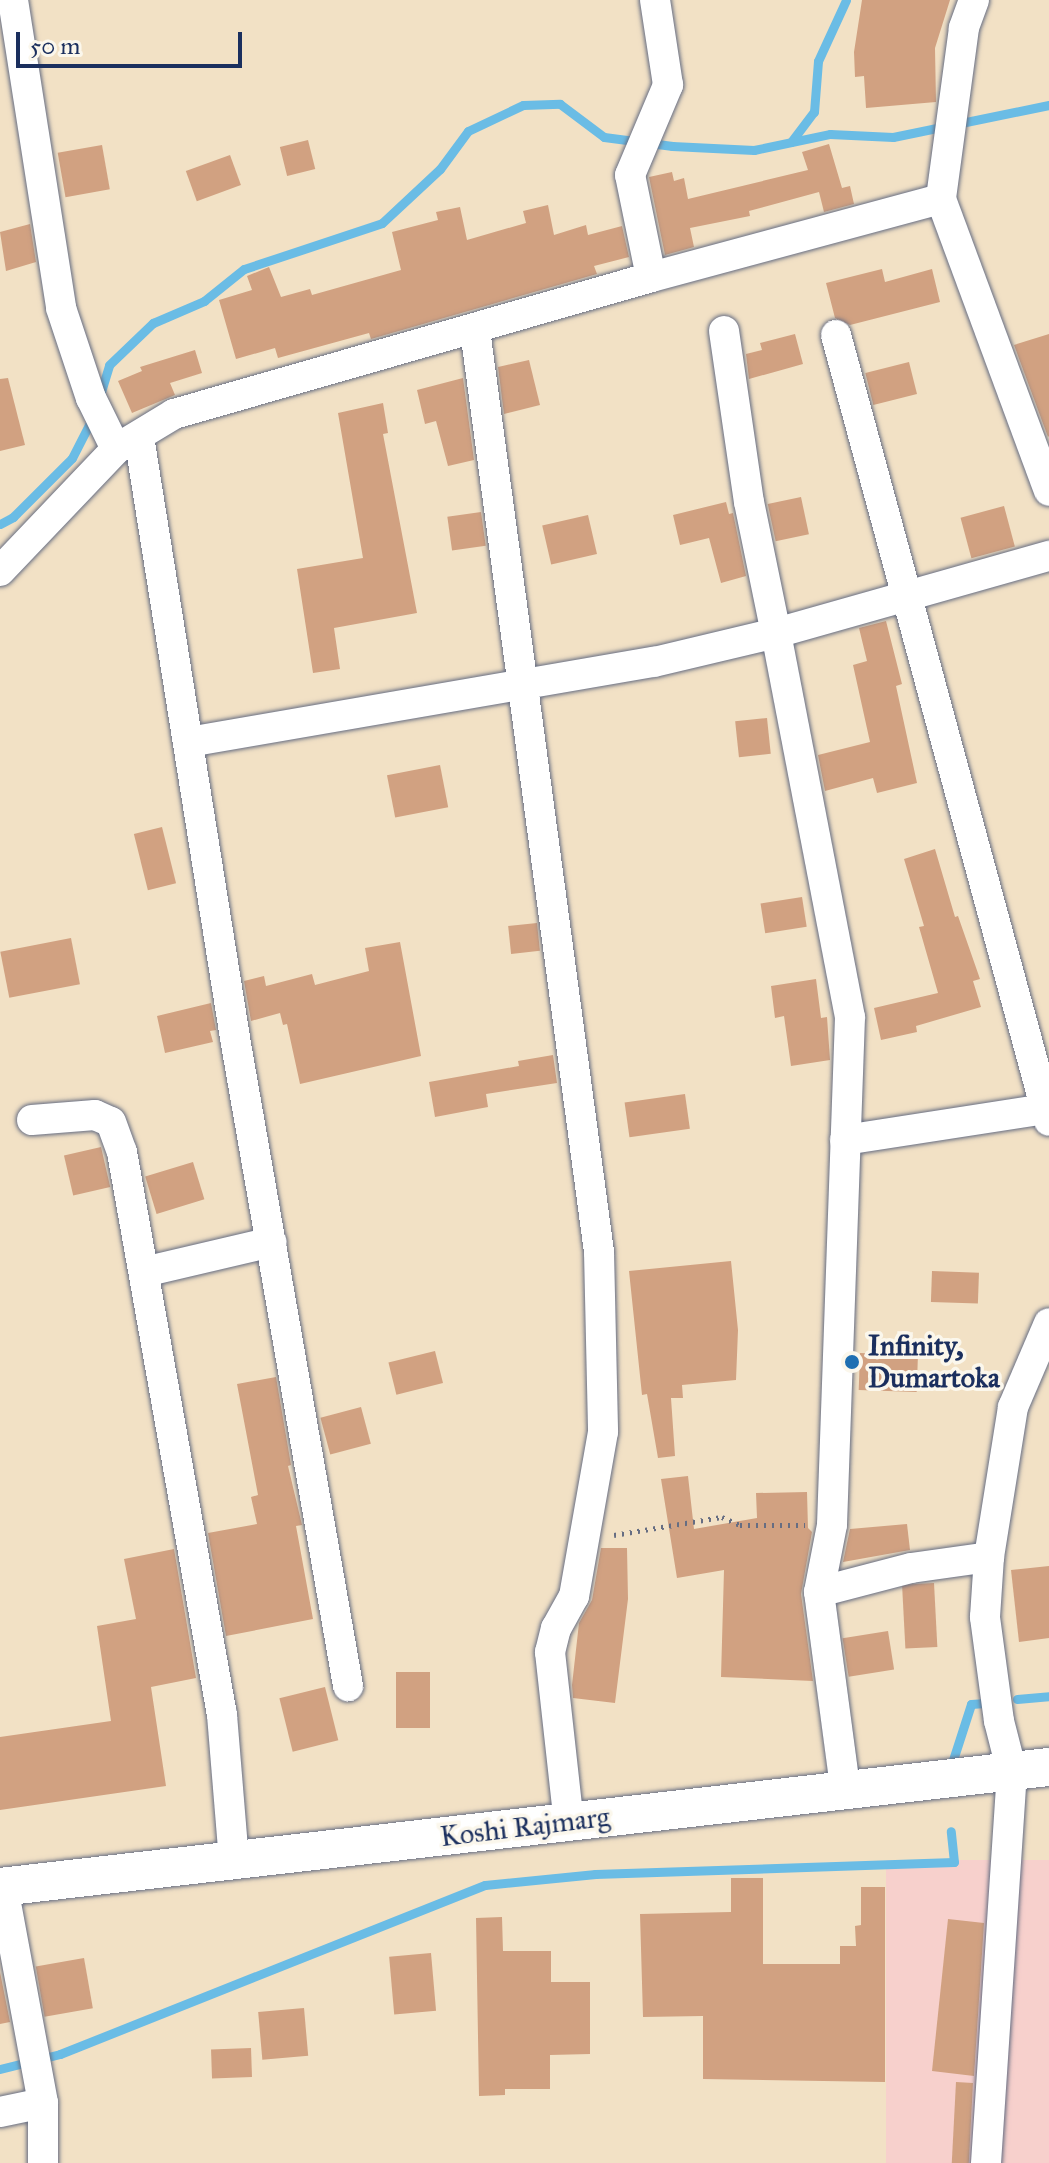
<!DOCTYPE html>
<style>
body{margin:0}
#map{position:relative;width:1049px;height:2163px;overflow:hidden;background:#f2e1c5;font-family:"IM FELL Great Primer",serif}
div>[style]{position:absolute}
.built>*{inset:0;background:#f7d0cc;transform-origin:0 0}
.stream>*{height:9px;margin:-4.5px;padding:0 4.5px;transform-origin:4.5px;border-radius:4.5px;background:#6abce5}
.building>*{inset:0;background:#d1a181;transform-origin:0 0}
.path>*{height:5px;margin-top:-2.5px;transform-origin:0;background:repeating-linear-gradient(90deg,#666d82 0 2px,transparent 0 8px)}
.roads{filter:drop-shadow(0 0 2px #666d82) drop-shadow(0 0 2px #666d82)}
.minor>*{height:30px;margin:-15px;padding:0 15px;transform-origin:15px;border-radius:15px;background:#fff}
.major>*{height:38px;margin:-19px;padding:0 19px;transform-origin:19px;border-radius:19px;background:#fff}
.dots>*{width:22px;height:22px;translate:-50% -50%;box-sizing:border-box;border:4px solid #fbf7ec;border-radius:50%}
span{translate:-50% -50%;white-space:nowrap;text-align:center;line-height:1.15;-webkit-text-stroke:7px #fbf7ec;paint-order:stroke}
.poi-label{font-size:28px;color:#1b2f5e;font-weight:700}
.left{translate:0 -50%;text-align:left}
.street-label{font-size:28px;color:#1b2f5e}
.scale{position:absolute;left:16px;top:32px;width:226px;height:36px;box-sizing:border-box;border:4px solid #1b2f5e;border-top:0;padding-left:10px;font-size:24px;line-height:28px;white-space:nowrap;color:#1b2f5e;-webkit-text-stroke:6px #fbf7ec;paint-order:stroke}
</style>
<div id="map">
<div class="built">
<i style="left:1049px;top:1860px;width:303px;height:163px;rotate:90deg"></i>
</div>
<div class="stream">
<i style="left:791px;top:142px;width:38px;rotate:-53deg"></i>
<i style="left:814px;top:112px;width:51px;rotate:-85.5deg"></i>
<i style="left:818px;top:61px;width:67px;rotate:-65.3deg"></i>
<i style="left:100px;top:395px;width:31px;rotate:-73deg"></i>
<i style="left:109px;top:365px;width:61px;rotate:-43.7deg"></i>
<i style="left:153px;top:323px;width:56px;rotate:-23.3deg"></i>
<i style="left:204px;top:301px;width:51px;rotate:-38.7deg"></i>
<i style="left:244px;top:269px;width:145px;rotate:-18.4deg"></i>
<i style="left:382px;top:223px;width:79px;rotate:-43deg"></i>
<i style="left:440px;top:169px;width:47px;rotate:-53.6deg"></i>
<i style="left:468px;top:131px;width:61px;rotate:-25.3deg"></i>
<i style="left:523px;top:105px;width:37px;rotate:-2deg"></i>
<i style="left:560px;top:104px;width:55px;rotate:36.9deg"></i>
<i style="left:604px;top:137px;width:69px;rotate:7.5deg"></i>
<i style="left:672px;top:146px;width:82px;rotate:2.8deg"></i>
<i style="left:754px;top:150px;width:78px;rotate:-11.9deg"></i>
<i style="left:830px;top:134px;width:63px;rotate:2.7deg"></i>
<i style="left:893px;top:137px;width:159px;rotate:-11.6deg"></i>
<i style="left:0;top:524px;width:15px;rotate:-28deg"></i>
<i style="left:13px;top:517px;width:83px;rotate:-45deg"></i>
<i style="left:72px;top:458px;width:46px;rotate:-62.9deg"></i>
<i style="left:1017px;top:1699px;width:32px;rotate:-5deg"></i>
<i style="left:952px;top:1763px;width:62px;rotate:-72.1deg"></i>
<i style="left:971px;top:1704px;width:14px;rotate:-4deg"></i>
<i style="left:0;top:2069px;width:62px;rotate:-14deg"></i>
<i style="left:60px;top:2054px;width:457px;rotate:-21.7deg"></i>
<i style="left:485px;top:1885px;width:111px;rotate:-5.7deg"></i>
<i style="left:595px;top:1874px;width:359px;rotate:-1.9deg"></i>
<i style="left:954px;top:1862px;width:31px;rotate:-96deg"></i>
</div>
<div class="building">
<i style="clip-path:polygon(862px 0,950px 0,935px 48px,936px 102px,866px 108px,864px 76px,855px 77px,854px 52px)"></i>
<i style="left:308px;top:140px;width:30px;height:29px;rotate:76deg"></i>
<i style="clip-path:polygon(829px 144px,842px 188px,850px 186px,854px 204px,824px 212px,819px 192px,749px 211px,750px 216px,690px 228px,694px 247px,665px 255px,649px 177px,672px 172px,674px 181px,684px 178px,688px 199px,808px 170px,802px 152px)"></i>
<i style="left:102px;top:145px;width:45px;height:45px;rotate:80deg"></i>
<i style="left:230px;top:155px;width:32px;height:47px;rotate:70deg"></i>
<i style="clip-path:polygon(548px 205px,554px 235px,586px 225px,588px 235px,622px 226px,629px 257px,594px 266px,597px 274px,371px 339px,369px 333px,278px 358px,275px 348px,236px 359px,219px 300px,252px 290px,247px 276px,269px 267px,281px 297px,310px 289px,312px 295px,401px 270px,392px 232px,438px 220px,436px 212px,460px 207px,467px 240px,526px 223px,523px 211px)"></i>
<i style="clip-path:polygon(30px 224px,36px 262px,6px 271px,0 232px)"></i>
<i style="clip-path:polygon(882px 269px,885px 282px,932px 269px,940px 302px,850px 325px,835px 318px,826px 283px)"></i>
<i style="clip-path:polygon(795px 334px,803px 364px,749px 379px,746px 354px,762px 350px,760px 343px)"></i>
<i style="clip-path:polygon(1049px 334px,1049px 436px,1048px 437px,1014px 345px)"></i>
<i style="clip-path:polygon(195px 350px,202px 373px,170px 383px,175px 395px,132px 413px,118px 381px,142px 371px,140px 367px)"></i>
<i style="clip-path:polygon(529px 360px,540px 405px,504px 414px,498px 367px)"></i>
<i style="left:909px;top:362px;width:33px;height:45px;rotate:76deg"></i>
<i style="clip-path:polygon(8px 378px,25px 445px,0 451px,0 379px)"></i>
<i style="clip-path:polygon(463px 378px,474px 460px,448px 466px,436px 421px,425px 424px,417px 390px)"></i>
<i style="clip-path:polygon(383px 403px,388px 433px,383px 434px,417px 613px,334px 628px,340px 669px,313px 673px,297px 569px,363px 558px,338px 413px)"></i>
<i style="left:801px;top:497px;width:38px;height:34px;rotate:78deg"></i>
<i style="clip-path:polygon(726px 502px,729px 514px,733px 513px,746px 576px,721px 583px,709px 538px,680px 545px,673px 515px)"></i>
<i style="left:1004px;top:506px;width:42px;height:45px;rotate:75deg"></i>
<i style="left:481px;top:512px;width:34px;height:34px;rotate:82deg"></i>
<i style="left:588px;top:515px;width:40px;height:47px;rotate:77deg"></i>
<i style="clip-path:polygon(886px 621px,902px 684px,896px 686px,917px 783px,877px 793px,873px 778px,825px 791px,818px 755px,870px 742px,853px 665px,867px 661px,859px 628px)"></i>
<i style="left:767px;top:718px;width:36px;height:32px;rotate:84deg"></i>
<i style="left:440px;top:765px;width:43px;height:54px;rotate:79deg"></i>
<i style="left:162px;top:827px;width:58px;height:29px;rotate:76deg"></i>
<i style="clip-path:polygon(935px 849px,955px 917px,958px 916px,980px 979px,973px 981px,981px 1007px,916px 1026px,917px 1032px,881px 1040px,874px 1008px,938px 993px,919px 927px,924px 926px,904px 859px)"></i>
<i style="left:802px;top:897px;width:30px;height:42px;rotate:81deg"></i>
<i style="left:537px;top:923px;width:28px;height:29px;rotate:84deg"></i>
<i style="left:71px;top:938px;width:47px;height:72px;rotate:79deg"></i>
<i style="clip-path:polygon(400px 942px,421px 1056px,300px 1084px,287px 1024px,283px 1025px,280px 1013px,251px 1021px,244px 981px,264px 976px,266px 986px,312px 974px,315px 985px,369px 971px,365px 948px)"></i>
<i style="clip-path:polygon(816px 979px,821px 1018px,827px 1017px,830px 1060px,791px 1066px,784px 1016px,775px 1018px,771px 986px)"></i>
<i style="clip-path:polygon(211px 1003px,216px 1030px,210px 1031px,213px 1042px,165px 1053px,157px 1016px)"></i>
<i style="clip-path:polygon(553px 1055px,557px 1083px,486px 1094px,488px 1107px,435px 1117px,429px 1082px,519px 1066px,518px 1061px)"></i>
<i style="left:685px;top:1094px;width:35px;height:61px;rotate:82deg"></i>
<i style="left:101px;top:1147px;width:41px;height:38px;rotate:77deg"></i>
<i style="left:193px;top:1162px;width:39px;height:50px;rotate:73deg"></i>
<i style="clip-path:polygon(731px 1261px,738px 1330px,736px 1380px,682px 1385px,683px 1398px,671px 1398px,675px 1456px,658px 1458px,647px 1394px,642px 1395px,629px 1271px)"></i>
<i style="left:932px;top:1271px;width:47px;height:31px;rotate:2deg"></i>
<i style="left:435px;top:1351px;width:33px;height:48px;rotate:76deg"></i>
<i style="left:860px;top:1353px;width:58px;height:37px;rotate:2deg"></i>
<i style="clip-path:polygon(276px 1377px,291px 1465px,288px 1466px,302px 1525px,296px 1526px,313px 1619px,226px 1636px,208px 1533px,257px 1524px,251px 1497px,258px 1495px,237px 1384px)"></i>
<i style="left:361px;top:1407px;width:38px;height:42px;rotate:75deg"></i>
<i style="clip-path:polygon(688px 1476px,694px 1529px,757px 1518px,756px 1493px,807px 1492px,808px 1528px,812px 1532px,801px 1594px,813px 1681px,721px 1677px,724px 1570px,677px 1578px,661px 1479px)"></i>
<i style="clip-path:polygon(907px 1524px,910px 1550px,843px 1562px,850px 1529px)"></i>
<i style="clip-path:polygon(601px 1548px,627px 1548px,628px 1599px,615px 1703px,573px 1698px,572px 1685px,579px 1623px,592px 1600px)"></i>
<i style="clip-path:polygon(174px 1549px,196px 1678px,151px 1687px,166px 1786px,0 1810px,0 1737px,111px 1721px,97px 1626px,136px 1619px,124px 1559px)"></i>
<i style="clip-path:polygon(1049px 1566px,1049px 1638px,1019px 1642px,1011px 1570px)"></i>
<i style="left:934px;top:1583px;width:64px;height:32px;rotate:87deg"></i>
<i style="left:888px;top:1631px;width:39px;height:46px;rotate:81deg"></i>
<i style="left:396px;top:1672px;width:34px;height:56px"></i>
<i style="left:325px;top:1687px;width:55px;height:47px;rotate:76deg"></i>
<i style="clip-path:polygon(731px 1878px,763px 1878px,763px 1964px,840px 1964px,840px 1946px,856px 1946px,855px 1926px,861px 1925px,861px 1887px,885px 1887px,885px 2082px,703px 2079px,703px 2016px,643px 2017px,640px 1914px,731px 1912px)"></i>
<i style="clip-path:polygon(502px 1917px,503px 1951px,551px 1951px,551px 1982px,590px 1982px,590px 2054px,550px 2055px,550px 2089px,505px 2089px,505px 2095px,479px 2096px,476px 1918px)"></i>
<i style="clip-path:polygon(948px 1919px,984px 1923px,974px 2076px,932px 2071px)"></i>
<i style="left:431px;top:1953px;width:58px;height:42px;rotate:85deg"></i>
<i style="left:84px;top:1958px;width:51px;height:49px;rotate:80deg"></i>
<i style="clip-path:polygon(0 1972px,10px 2022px,0 2024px)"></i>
<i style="left:304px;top:2008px;width:48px;height:46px;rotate:85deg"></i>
<i style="left:251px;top:2048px;width:29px;height:40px;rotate:88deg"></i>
<i style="left:956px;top:2082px;width:17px;height:81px;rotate:3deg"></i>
</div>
<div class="path">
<i style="left:614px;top:1535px;width:109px;rotate:-9.5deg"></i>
<i style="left:722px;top:1517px;width:20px;rotate:24deg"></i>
<i style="left:740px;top:1525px;width:65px"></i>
</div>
<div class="roads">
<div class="minor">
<i style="left:13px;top:0;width:312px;rotate:81.1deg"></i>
<i style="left:61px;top:308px;width:95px;rotate:71.6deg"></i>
<i style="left:91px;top:398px;width:57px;rotate:63.9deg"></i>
<i style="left:974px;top:0;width:30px;rotate:110deg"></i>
<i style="left:964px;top:28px;width:173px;rotate:97.7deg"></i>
<i style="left:941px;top:199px;width:311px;rotate:69.7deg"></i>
<i style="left:651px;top:277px;width:104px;rotate:-101.6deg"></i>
<i style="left:630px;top:175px;width:98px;rotate:-67.1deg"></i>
<i style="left:668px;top:85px;width:86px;rotate:-98.7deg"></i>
<i style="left:475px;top:330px;width:930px;rotate:82.34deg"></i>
<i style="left:599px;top:1252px;width:180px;rotate:88.7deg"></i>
<i style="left:603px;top:1432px;width:167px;rotate:100deg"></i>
<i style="left:574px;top:1596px;width:37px;rotate:119deg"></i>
<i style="left:556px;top:1628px;width:25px;rotate:104deg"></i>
<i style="left:550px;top:1652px;width:172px;rotate:83.7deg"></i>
<i style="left:724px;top:331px;width:173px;rotate:81.7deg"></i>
<i style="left:749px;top:502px;width:134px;rotate:78.4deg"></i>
<i style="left:776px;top:633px;width:284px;rotate:-15.8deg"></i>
<i style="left:836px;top:335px;width:814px;rotate:74.84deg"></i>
<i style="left:139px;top:437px;width:615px;rotate:80.92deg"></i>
<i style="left:236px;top:1044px;width:652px;rotate:80.1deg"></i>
<i style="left:0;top:571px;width:168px;rotate:-46.4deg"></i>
<i style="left:116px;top:449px;width:68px;rotate:-31.1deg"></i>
<i style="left:174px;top:414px;width:496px;rotate:-16deg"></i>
<i style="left:651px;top:277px;width:300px;rotate:-15.1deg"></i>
<i style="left:189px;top:742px;width:472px;rotate:-9.8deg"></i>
<i style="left:654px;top:662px;width:125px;rotate:-13.4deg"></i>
<i style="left:776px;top:633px;width:391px;rotate:79.1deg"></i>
<i style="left:850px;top:1017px;width:508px;rotate:92.03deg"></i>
<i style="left:832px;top:1525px;width:68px;rotate:101deg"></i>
<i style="left:819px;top:1592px;width:95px;rotate:-14.6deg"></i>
<i style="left:911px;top:1568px;width:79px;rotate:-8deg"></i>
<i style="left:32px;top:1120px;width:63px;rotate:-4.5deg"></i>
<i style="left:95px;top:1115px;width:17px;rotate:24deg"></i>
<i style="left:111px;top:1122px;width:32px;rotate:70deg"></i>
<i style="left:122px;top:1152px;width:572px;rotate:79.93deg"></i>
<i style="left:222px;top:1715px;width:146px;rotate:85.3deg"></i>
<i style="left:845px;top:1140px;width:203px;rotate:-8.8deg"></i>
<i style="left:144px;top:1272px;width:131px;rotate:-13.2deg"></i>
<i style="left:819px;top:1592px;width:198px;rotate:82.4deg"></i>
<i style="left:3px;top:1887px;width:220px;rotate:79.5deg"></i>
<i style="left:43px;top:2103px;width:60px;rotate:90deg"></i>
<i style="left:0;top:2112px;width:44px;rotate:-11.8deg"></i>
<i style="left:986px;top:2163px;width:392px;rotate:-86.2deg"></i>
<i style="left:1012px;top:1772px;width:53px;rotate:-104.3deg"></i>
<i style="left:999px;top:1721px;width:105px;rotate:-97.7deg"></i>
<i style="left:985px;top:1617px;width:60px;rotate:-86.2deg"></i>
<i style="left:989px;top:1557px;width:152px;rotate:-80.9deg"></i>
<i style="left:1013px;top:1407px;width:91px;rotate:-66.8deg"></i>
</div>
<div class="major">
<i style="left:0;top:1887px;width:1056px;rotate:-6.53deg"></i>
</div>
</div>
<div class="dots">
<i style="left:852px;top:1362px;background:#1f6fb2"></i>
</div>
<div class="poi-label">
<span class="left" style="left:868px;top:1362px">Infinity,<br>Dumartoka</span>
</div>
<div class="street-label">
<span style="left:525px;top:1827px;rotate:-7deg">Koshi Rajmarg</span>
</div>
<div class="scale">50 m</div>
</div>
